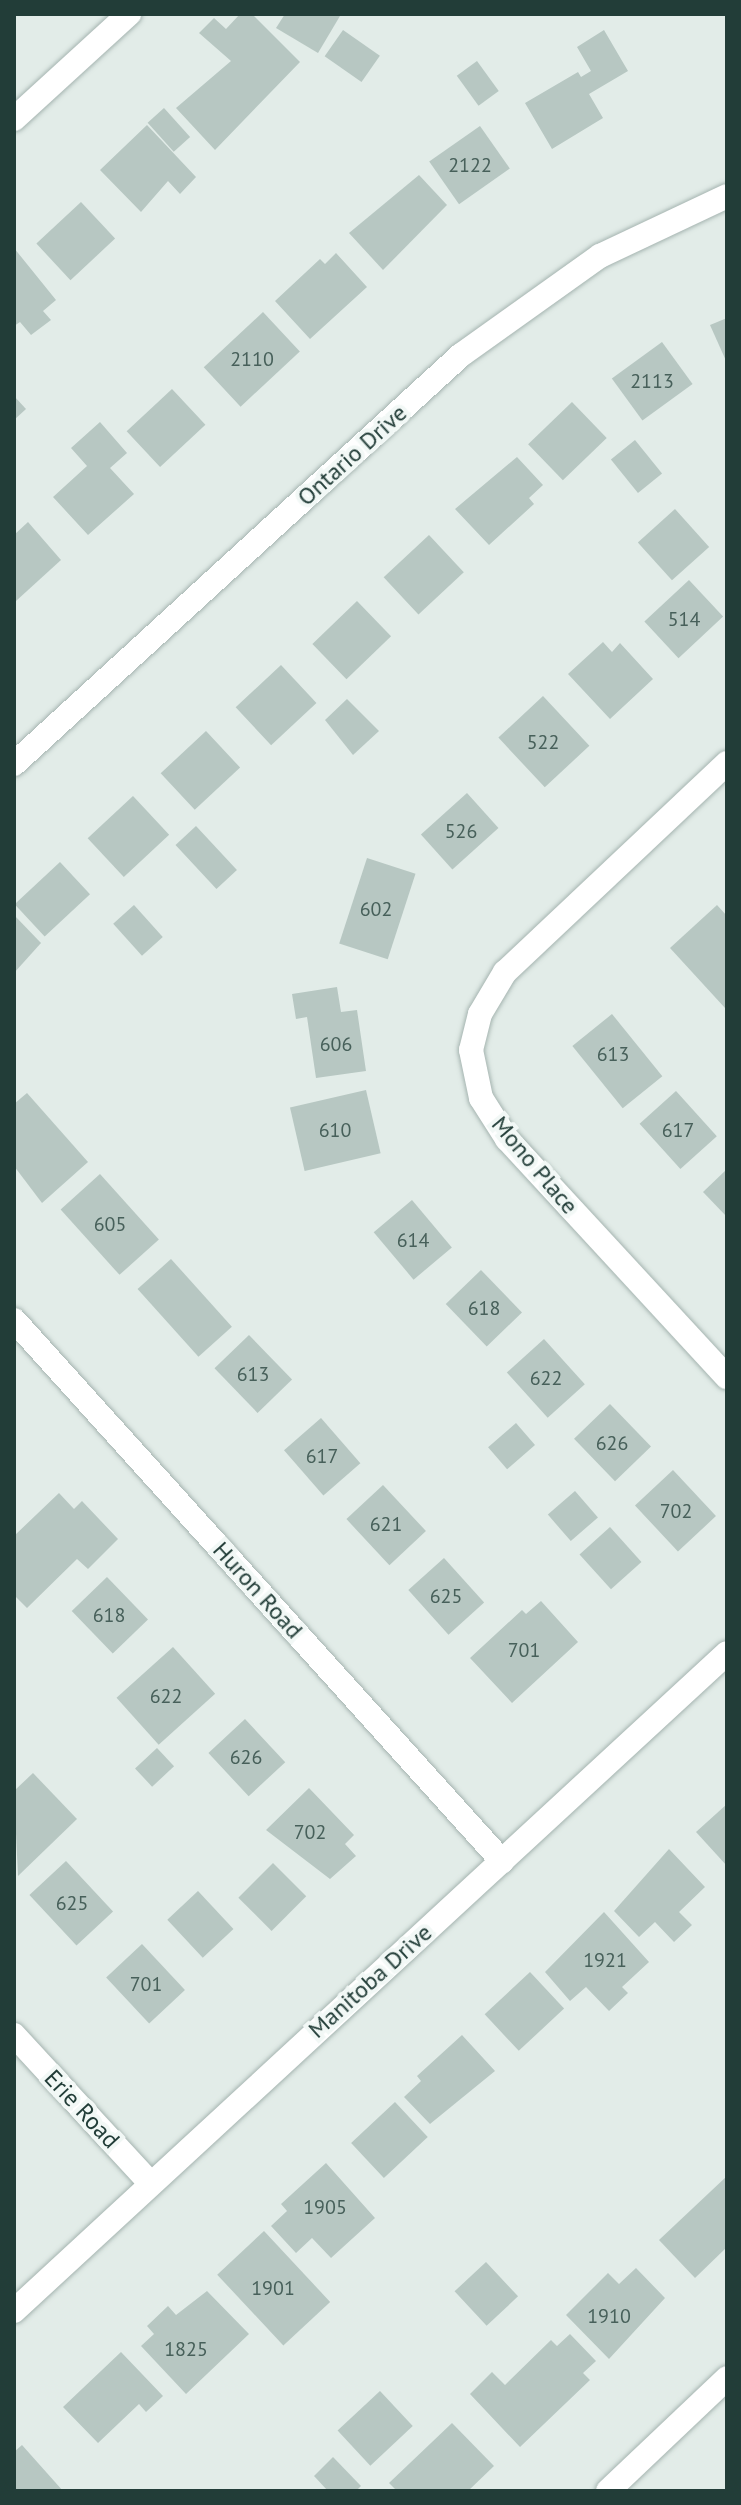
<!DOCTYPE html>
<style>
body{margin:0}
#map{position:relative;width:741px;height:2505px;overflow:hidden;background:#e2ece8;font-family:"PT Sans",sans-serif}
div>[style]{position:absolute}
.building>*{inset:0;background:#b7c7c2;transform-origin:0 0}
.roads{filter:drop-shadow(0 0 2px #a5b4b0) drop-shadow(0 0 2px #a5b4b0)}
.minor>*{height:24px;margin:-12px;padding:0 12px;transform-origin:12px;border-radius:12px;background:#fff}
span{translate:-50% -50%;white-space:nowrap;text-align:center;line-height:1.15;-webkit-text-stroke:8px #f2f8f6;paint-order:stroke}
.number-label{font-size:20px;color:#47605a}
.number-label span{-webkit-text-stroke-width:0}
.street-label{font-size:24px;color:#223d38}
.frame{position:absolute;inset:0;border:16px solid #223d38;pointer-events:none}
</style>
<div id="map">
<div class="building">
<i style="clip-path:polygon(240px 14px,252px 14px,300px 62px,215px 150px,176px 108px,231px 61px,199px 33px,214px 18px,226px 29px)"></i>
<i style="clip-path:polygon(285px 14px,337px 14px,340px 16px,318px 53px,276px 28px)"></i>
<i style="left:343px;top:30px;width:45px;height:32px;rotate:35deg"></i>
<i style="clip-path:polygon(604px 30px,628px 71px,589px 94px,603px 118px,552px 149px,525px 103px,578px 72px,581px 77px,591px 71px,577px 47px)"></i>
<i style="left:477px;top:61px;width:37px;height:25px;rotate:54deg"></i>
<i style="left:164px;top:108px;width:39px;height:22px;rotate:48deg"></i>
<i style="clip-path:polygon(147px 125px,196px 177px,180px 194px,168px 181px,141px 212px,100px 170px)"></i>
<i style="left:480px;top:126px;width:52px;height:62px;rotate:55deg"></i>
<i style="clip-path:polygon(419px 175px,447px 205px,383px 270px,349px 233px)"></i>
<i style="left:81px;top:202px;width:50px;height:61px;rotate:47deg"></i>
<i style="clip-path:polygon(14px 248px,56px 300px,43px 311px,51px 320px,31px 335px,20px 322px,14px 326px)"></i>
<i style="clip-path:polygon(336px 253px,367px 287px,310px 339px,275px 301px,320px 259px,325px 264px)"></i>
<i style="left:263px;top:312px;width:54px;height:81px;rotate:47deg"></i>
<i style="clip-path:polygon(727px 318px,727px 363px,710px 325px)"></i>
<i style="left:662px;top:342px;width:52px;height:62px;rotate:54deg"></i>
<i style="left:172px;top:389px;width:49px;height:62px;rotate:47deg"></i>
<i style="clip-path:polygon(14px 396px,26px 409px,14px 420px)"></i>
<i style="left:572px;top:402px;width:50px;height:61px;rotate:46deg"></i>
<i style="clip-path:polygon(100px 422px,127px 453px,110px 468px,134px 494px,88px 535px,53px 497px,87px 466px,71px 448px)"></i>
<i style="left:635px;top:440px;width:43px;height:31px;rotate:51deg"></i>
<i style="clip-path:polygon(517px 457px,543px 485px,529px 498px,534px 504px,489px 545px,455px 509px)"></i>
<i style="left:675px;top:509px;width:51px;height:50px;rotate:48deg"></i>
<i style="clip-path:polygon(28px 522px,61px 560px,16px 601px,14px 535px)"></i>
<i style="left:429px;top:535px;width:51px;height:62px;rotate:47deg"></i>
<i style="left:689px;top:580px;width:50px;height:61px;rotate:47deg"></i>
<i style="left:357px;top:601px;width:49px;height:62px;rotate:46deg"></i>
<i style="clip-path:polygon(603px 642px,612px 652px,620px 643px,653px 679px,610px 719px,568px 674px)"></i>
<i style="left:281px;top:665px;width:52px;height:62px;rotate:47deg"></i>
<i style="left:543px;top:696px;width:68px;height:61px;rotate:47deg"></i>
<i style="clip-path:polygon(347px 699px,379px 731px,353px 755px,325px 720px)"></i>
<i style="left:206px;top:731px;width:50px;height:62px;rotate:47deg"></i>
<i style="left:467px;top:793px;width:47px;height:62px;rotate:48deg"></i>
<i style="left:133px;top:796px;width:53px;height:62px;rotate:47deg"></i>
<i style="left:196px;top:826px;width:60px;height:28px;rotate:47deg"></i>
<i style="left:367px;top:858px;width:51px;height:90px;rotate:18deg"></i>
<i style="left:60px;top:862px;width:44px;height:62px;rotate:47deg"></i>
<i style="left:134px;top:905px;width:43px;height:28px;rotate:48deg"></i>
<i style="clip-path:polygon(717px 905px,727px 916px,725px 1008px,670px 948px)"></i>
<i style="clip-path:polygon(14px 915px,41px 943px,14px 973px)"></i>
<i style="clip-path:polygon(337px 987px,341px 1012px,357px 1010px,366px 1071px,316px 1078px,307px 1017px,296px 1019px,292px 994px)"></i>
<i style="left:612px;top:1014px;width:80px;height:51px;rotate:51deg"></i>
<i style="left:366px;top:1090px;width:65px;height:78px;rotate:77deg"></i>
<i style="left:676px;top:1091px;width:61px;height:49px;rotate:48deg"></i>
<i style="clip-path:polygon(27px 1093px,88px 1162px,42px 1203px,14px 1166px,14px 1104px)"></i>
<i style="clip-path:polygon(727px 1169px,727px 1217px,703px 1192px)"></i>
<i style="left:100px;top:1174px;width:88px;height:53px;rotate:48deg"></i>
<i style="left:412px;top:1200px;width:62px;height:50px;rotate:50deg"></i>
<i style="left:171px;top:1259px;width:91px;height:45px;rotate:48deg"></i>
<i style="left:481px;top:1270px;width:59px;height:49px;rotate:46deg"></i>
<i style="left:249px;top:1335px;width:62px;height:48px;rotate:46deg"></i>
<i style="left:544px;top:1339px;width:61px;height:50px;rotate:48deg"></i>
<i style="left:610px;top:1404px;width:59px;height:50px;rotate:46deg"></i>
<i style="left:321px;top:1418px;width:60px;height:49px;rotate:49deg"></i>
<i style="left:516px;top:1423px;width:29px;height:37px;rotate:49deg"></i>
<i style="left:673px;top:1470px;width:63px;height:52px;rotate:47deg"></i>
<i style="left:383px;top:1485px;width:63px;height:50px;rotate:47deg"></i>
<i style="left:575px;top:1491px;width:35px;height:36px;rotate:49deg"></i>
<i style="clip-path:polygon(59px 1493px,74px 1509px,82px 1501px,118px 1539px,88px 1569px,77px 1559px,27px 1608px,14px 1595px,14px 1536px)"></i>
<i style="left:610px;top:1527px;width:47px;height:41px;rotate:48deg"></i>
<i style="left:444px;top:1558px;width:60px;height:48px;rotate:48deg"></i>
<i style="left:107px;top:1577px;width:59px;height:49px;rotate:46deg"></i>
<i style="clip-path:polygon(541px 1601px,578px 1642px,512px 1703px,470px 1658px,522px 1610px,526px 1614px)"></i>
<i style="left:173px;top:1647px;width:63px;height:76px;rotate:48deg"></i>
<i style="left:245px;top:1719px;width:59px;height:50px;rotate:47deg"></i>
<i style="left:157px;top:1748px;width:25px;height:30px;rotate:47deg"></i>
<i style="clip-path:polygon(33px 1773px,77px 1819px,18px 1876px,14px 1791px)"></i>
<i style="clip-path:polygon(309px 1788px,354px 1835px,345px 1844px,356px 1856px,330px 1879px,266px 1830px)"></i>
<i style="clip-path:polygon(727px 1804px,727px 1866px,696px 1832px)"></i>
<i style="clip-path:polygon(669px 1849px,705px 1887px,679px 1912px,692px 1925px,674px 1942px,655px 1922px,639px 1937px,614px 1911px)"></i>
<i style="left:66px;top:1861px;width:69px;height:50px;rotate:47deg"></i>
<i style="left:273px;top:1863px;width:47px;height:49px;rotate:45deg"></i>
<i style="left:198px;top:1891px;width:52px;height:42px;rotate:47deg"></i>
<i style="clip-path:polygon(604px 1912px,649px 1962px,622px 1987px,628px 1993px,609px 2011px,586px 1987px,570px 2001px,545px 1972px)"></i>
<i style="left:142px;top:1944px;width:63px;height:49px;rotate:47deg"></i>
<i style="left:530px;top:1972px;width:50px;height:62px;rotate:47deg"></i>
<i style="clip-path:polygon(462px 2035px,495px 2071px,430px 2124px,404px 2097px,421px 2081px,417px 2076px)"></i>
<i style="left:395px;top:2102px;width:48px;height:60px;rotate:47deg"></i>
<i style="clip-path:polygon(326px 2163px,375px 2218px,331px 2258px,312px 2238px,296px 2253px,271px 2226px,287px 2211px,281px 2204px)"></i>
<i style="clip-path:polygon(727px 2176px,727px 2247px,695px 2278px,659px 2240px)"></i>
<i style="left:264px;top:2231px;width:97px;height:64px;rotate:47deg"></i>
<i style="left:486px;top:2262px;width:47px;height:43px;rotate:47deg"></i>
<i style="clip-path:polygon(636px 2268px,665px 2298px,609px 2359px,566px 2315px,608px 2273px,619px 2284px)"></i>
<i style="clip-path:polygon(207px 2291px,249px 2334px,186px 2394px,141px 2346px,154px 2334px,147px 2326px,168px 2306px,176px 2315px)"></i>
<i style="clip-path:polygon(570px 2334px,596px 2361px,583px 2373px,590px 2380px,520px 2447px,470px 2394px,492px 2372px,505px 2385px,551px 2340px,557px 2346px)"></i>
<i style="clip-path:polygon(121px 2352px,163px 2396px,146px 2412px,139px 2404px,98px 2443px,63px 2407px)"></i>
<i style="left:380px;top:2391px;width:48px;height:58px;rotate:47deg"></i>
<i style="clip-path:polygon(452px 2423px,494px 2466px,468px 2491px,397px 2491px,389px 2483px)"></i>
<i style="clip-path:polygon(22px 2445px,63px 2491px,14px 2491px,14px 2452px)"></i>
<i style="clip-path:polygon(333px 2457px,361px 2486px,356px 2491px,328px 2491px,314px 2476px)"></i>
</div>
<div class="roads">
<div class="minor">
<i style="left:14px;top:119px;width:156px;rotate:-42.4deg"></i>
<i style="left:727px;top:763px;width:305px;rotate:136.7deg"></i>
<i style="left:505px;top:972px;width:49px;rotate:120.8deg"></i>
<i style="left:480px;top:1014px;width:37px;rotate:104deg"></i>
<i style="left:471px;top:1050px;width:49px;rotate:78.2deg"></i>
<i style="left:481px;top:1098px;width:49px;rotate:57.6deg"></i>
<i style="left:507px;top:1139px;width:324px;rotate:47.3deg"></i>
<i style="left:14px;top:764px;width:606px;rotate:-42.46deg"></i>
<i style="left:461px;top:355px;width:171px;rotate:-35.5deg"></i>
<i style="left:600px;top:256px;width:140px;rotate:-25.3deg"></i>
<i style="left:14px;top:1320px;width:729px;rotate:47.95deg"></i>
<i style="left:14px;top:2035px;width:200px;rotate:47.4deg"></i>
<i style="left:14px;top:2311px;width:970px;rotate:-42.7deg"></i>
<i style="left:608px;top:2491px;width:164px;rotate:-43.5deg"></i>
</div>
</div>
<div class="number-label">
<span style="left:470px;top:165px">2122</span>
<span style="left:252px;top:359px">2110</span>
<span style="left:652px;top:381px">2113</span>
<span style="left:684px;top:619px">514</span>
<span style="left:543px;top:742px">522</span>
<span style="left:461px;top:831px">526</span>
<span style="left:376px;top:909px">602</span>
<span style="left:336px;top:1044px">606</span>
<span style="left:613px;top:1054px">613</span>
<span style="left:335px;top:1130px">610</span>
<span style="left:678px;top:1130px">617</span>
<span style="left:110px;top:1224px">605</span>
<span style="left:413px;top:1240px">614</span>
<span style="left:484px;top:1308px">618</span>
<span style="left:253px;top:1374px">613</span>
<span style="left:546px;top:1378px">622</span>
<span style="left:612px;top:1443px">626</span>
<span style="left:322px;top:1456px">617</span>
<span style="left:676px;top:1511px">702</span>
<span style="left:386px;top:1524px">621</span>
<span style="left:446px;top:1596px">625</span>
<span style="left:109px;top:1615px">618</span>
<span style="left:524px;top:1650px">701</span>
<span style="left:166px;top:1696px">622</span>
<span style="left:246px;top:1757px">626</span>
<span style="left:310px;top:1832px">702</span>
<span style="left:72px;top:1903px">625</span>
<span style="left:605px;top:1960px">1921</span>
<span style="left:146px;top:1984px">701</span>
<span style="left:325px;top:2207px">1905</span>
<span style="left:273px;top:2288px">1901</span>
<span style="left:609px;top:2316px">1910</span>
<span style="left:186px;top:2349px">1825</span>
</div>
<div class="street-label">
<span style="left:352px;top:455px;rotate:-42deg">Ontario Drive</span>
<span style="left:535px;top:1165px;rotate:50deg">Mono Place</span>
<span style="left:258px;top:1590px;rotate:48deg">Huron Road</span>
<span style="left:370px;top:1981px;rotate:-42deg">Manitoba Drive</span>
<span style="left:82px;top:2109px;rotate:47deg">Erie Road</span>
</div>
<div class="frame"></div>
</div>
